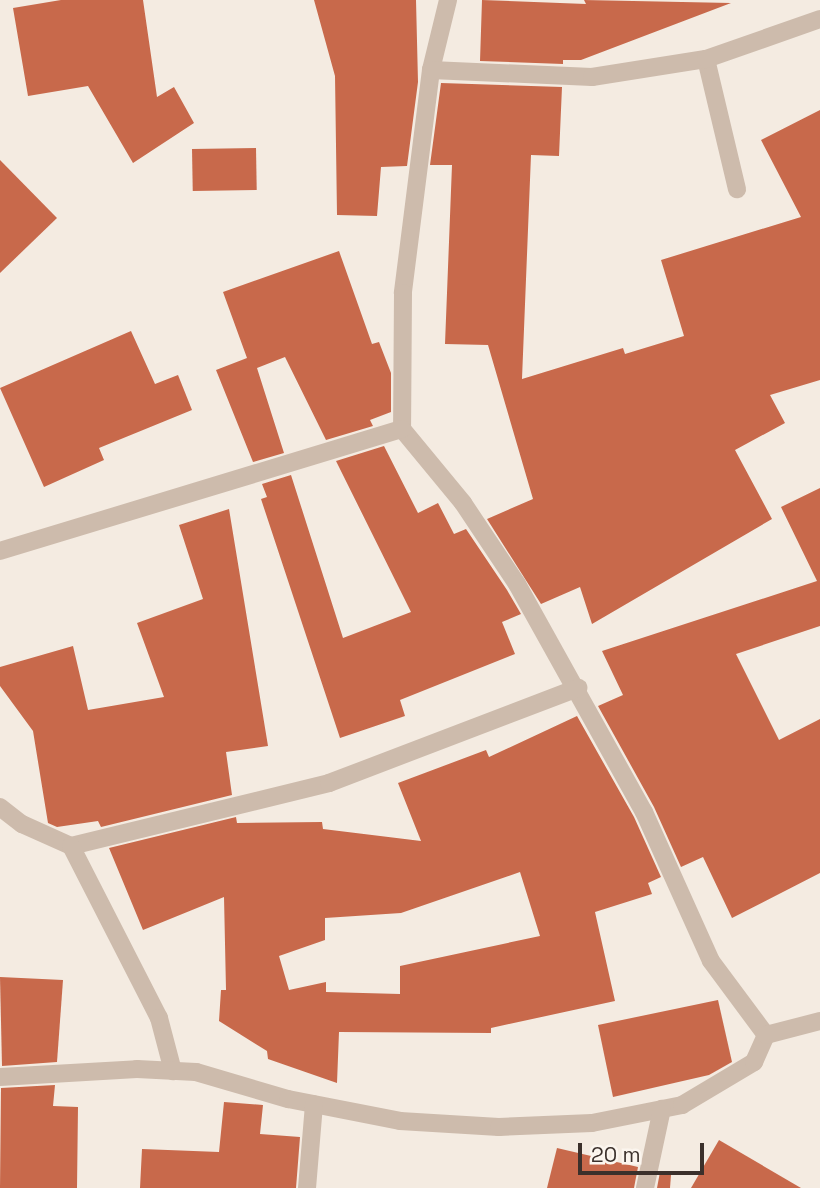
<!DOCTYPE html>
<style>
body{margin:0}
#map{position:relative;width:820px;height:1188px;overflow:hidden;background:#f4ebe1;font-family:"Space Grotesk",sans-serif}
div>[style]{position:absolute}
.building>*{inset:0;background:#c8694b;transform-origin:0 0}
.minor>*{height:18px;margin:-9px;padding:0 9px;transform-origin:9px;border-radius:9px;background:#cdbbac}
span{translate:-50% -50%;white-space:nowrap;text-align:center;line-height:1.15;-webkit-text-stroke:7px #fbf5ee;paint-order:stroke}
.scale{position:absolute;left:578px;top:1143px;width:126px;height:32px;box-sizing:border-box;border:4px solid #3b302b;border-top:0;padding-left:9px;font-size:21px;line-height:24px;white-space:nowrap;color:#3b302b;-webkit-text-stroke:5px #fbf5ee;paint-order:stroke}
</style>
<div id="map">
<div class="building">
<i style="clip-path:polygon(61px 0,143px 0,157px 97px,174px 87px,194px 123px,133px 163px,88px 86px,28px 96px,13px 8px)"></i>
<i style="clip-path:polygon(314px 0,416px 0,418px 82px,407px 166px,381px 167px,377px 216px,337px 215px,335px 76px)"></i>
<i style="clip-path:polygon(482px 0,586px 4px,584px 0,731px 3px,581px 60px,563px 60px,563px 64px,480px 61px)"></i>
<i style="clip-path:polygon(441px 83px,562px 87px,559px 156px,531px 155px,522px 379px,623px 348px,625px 354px,684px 336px,661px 260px,801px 217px,761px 140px,820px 110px,820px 380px,770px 395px,785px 423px,735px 450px,772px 519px,592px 624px,580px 587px,541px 604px,487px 519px,533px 499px,488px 345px,445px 344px,452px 165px,430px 165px)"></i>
<i style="left:256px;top:148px;width:42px;height:64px;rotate:89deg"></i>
<i style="clip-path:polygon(0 160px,57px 218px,0 273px)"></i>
<i style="clip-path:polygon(339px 251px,372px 344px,379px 342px,391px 373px,391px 412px,370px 420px,373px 426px,326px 440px,285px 357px,257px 368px,284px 453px,253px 462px,216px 370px,247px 358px,223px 292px)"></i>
<i style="clip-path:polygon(131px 331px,155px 384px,178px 375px,192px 410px,99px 448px,104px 460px,44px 487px,0 388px)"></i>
<i style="clip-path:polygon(384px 446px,418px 513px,438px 503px,454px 534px,466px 529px,507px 590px,521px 614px,502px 622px,515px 654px,400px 700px,405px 716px,340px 738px,261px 499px,267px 497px,262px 484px,291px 475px,343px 638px,411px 612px,336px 461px)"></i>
<i style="clip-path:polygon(820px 488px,820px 626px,736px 654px,779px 740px,820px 719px,820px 873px,732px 918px,703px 857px,681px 867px,654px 807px,598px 706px,623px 695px,602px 651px,817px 581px,781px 507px)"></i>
<i style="clip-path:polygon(229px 509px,268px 746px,226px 752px,232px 795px,101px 827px,98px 821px,57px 827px,48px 823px,33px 731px,0 686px,0 667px,73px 646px,88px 710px,164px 697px,137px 623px,203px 599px,179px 525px)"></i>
<i style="clip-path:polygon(evenodd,577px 716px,634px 817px,661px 877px,648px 883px,652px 894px,595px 912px,615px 1001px,491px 1028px,491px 1033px,339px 1032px,337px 1083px,268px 1059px,267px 1051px,219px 1021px,221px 990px,226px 990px,224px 897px,143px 930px,109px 848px,236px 817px,237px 823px,322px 822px,323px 829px,421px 841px,398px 783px,486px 750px,489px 757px,577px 716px,520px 872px,540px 936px,400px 966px,400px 994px,326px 992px,326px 982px,289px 990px,279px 956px,325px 940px,325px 918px,401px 913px,520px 872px)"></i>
<i style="clip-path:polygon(0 977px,63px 980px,57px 1062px,2px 1066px)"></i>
<i style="clip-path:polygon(718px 1000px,732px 1062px,709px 1075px,613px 1097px,598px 1025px)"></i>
<i style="clip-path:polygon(55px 1085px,53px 1106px,78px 1107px,77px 1188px,0 1188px,1px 1088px)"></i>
<i style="clip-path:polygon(224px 1102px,263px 1105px,260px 1134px,300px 1137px,296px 1188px,140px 1188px,142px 1149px,219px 1152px)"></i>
<i style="clip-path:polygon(719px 1140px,801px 1188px,691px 1188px)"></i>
<i style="clip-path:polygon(557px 1148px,638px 1167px,634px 1188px,547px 1188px)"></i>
<i style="clip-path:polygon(660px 1172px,671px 1175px,670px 1188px,657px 1188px)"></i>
</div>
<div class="minor">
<i style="left:448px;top:0;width:72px;rotate:103.7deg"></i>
<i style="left:431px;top:70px;width:225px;rotate:97.2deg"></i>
<i style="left:403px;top:293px;width:136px;rotate:90.4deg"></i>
<i style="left:402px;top:429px;width:96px;rotate:50.5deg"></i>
<i style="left:463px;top:503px;width:97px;rotate:56.3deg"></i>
<i style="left:517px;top:584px;width:261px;rotate:60.9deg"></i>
<i style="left:644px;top:812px;width:163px;rotate:65.8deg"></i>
<i style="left:711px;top:961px;width:92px;rotate:53.4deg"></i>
<i style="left:706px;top:59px;width:134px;rotate:76.6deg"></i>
<i style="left:431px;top:70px;width:161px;rotate:2.5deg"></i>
<i style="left:592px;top:77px;width:115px;rotate:-9deg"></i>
<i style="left:706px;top:59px;width:121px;rotate:-19.3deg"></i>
<i style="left:0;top:551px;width:420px;rotate:-16.9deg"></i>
<i style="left:0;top:807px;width:28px;rotate:38deg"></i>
<i style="left:22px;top:824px;width:54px;rotate:24.2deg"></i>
<i style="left:71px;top:846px;width:266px;rotate:-13.7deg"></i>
<i style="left:329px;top:783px;width:267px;rotate:-20.9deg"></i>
<i style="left:71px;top:846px;width:193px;rotate:62.9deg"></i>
<i style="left:159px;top:1018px;width:55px;rotate:75.2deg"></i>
<i style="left:0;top:1077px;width:137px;rotate:-3.3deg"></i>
<i style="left:137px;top:1069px;width:59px;rotate:2.9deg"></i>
<i style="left:196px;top:1072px;width:96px;rotate:16.4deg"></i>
<i style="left:288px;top:1099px;width:114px;rotate:11.1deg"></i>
<i style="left:400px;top:1121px;width:99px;rotate:3.5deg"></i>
<i style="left:499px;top:1127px;width:93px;rotate:-2.5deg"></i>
<i style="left:592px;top:1123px;width:92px;rotate:-11.3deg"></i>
<i style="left:682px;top:1105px;width:84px;rotate:-30.8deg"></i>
<i style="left:754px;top:1062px;width:30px;rotate:-66deg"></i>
<i style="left:766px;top:1035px;width:56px;rotate:-14.5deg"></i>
<i style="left:307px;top:1188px;width:84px;rotate:-85.2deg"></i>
<i style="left:645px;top:1188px;width:81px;rotate:-77.9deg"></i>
</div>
<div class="scale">20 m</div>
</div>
